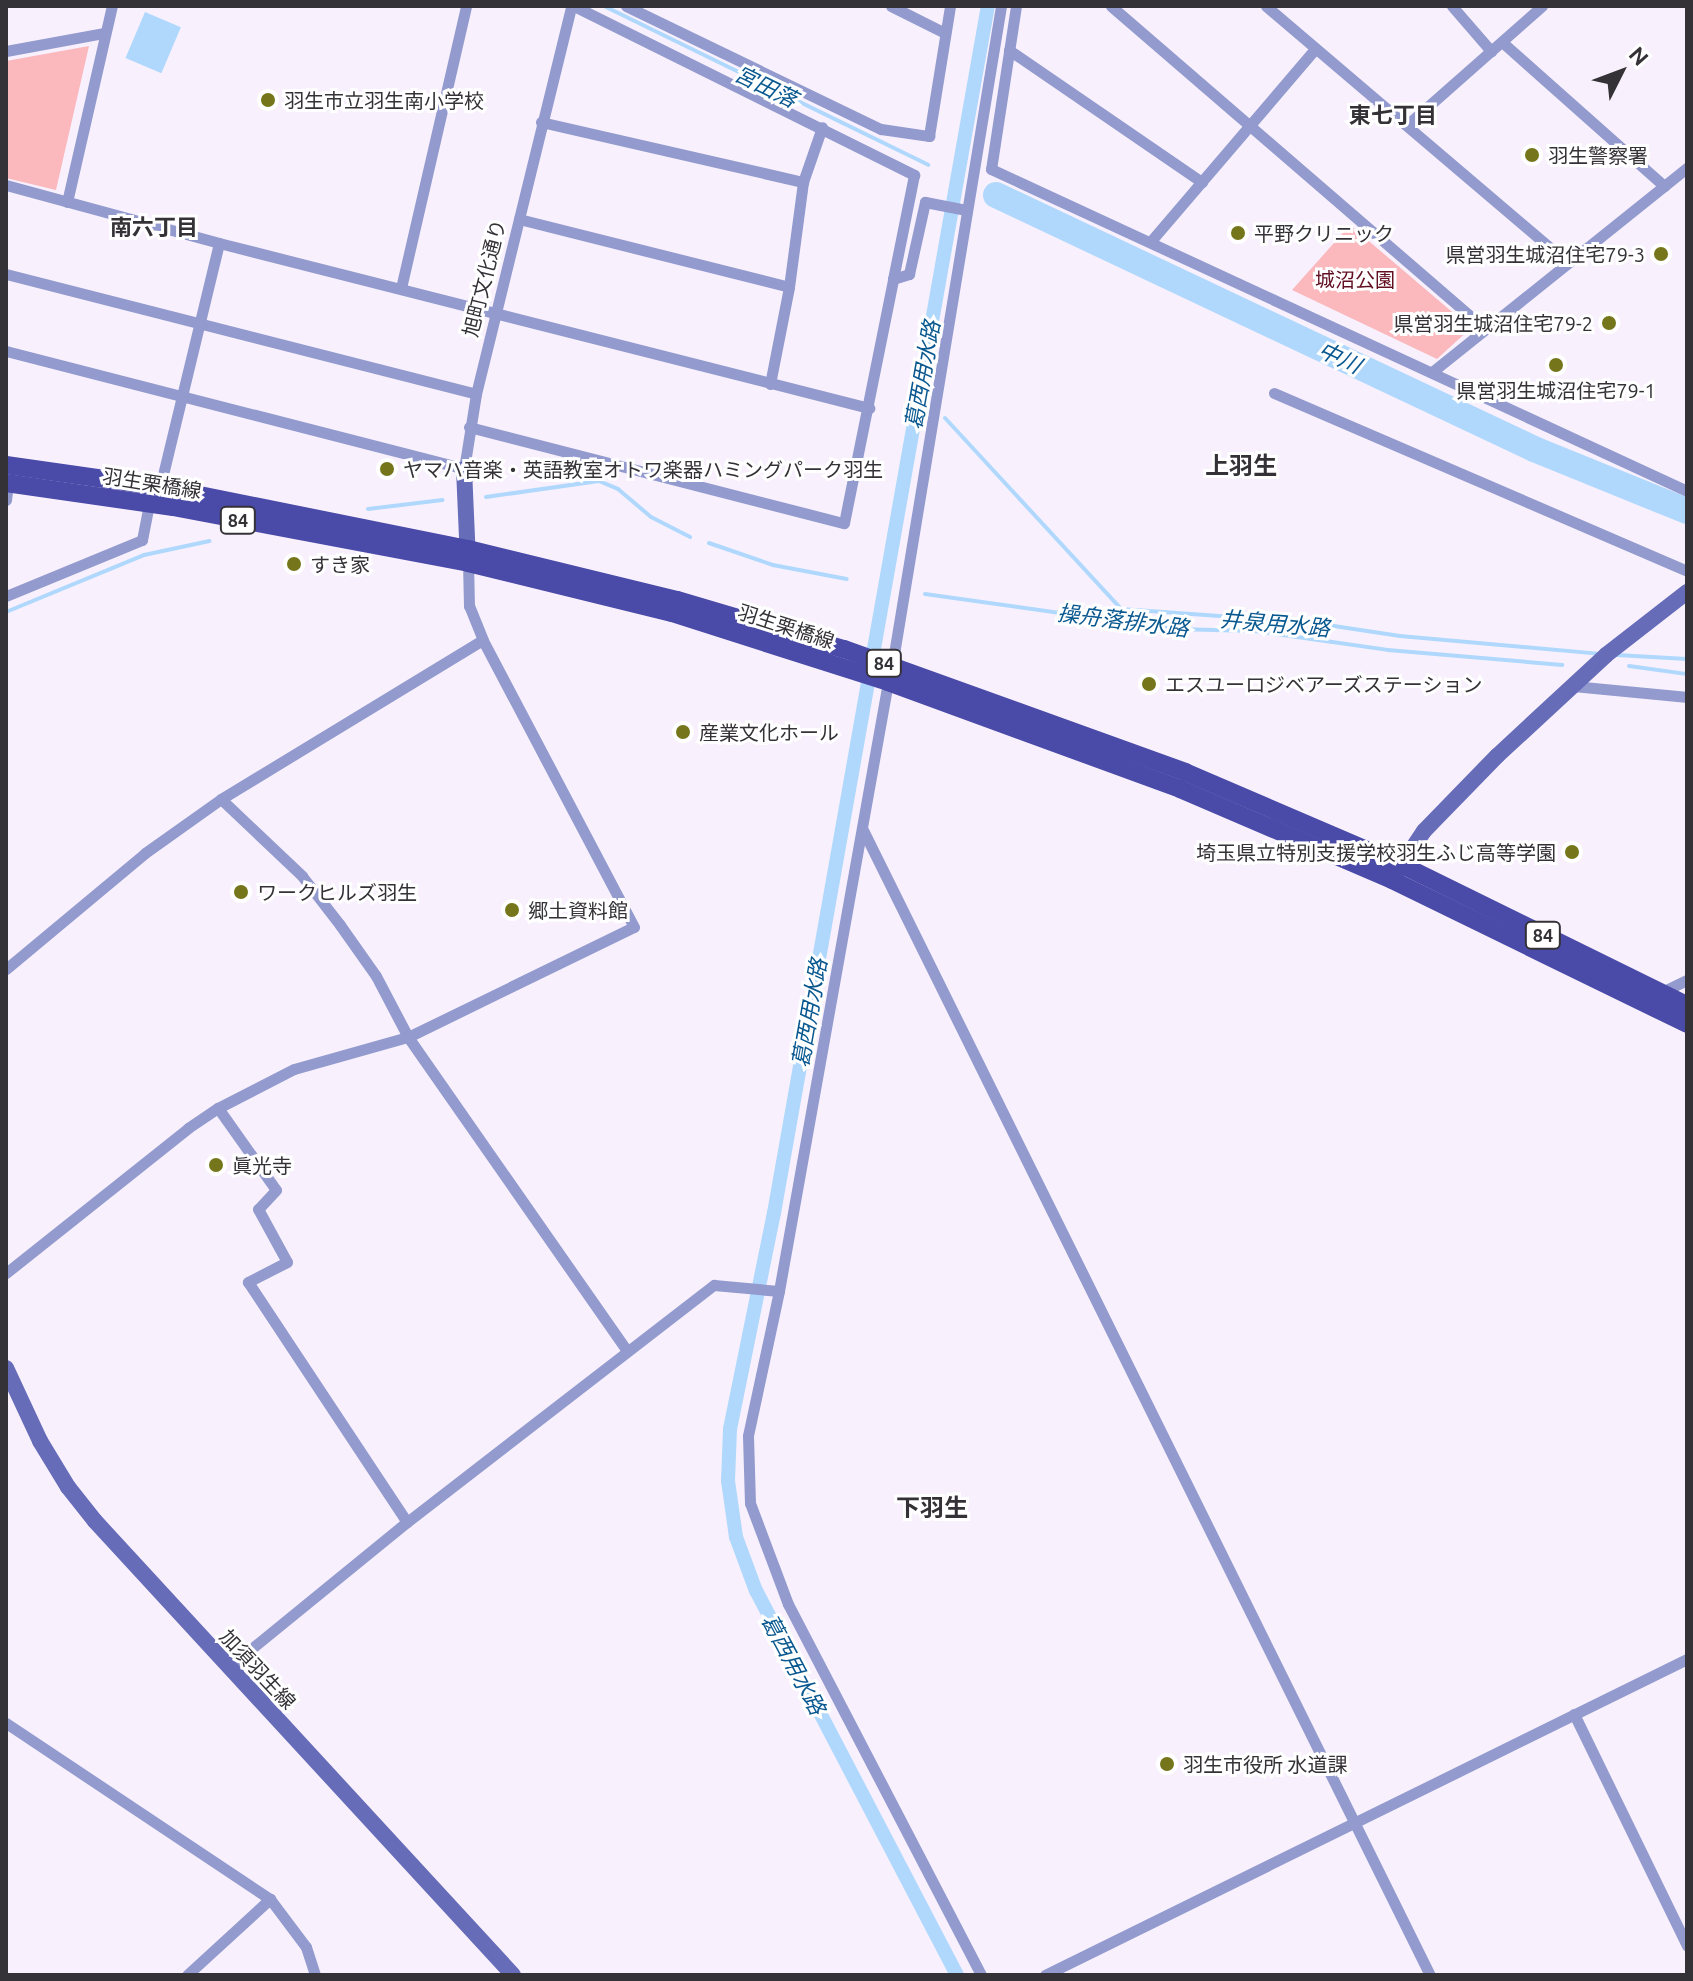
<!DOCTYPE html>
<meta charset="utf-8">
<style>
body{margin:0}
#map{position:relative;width:1693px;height:1981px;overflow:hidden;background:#f8f1fd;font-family:Ubuntu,"Noto Sans JP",sans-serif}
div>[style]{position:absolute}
.green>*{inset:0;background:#fbb8bd}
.water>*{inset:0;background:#b0d8fd;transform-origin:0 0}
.stream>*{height:4px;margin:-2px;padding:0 2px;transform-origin:2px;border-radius:2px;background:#b0d8fd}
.canal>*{height:14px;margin:-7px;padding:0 7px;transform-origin:7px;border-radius:7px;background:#b0d8fd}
.river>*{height:26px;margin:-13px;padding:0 13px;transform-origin:13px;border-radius:13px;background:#b0d8fd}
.street>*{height:11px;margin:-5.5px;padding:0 5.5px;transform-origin:5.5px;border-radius:5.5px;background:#939ace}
.secondary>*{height:16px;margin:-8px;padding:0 8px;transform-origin:8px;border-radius:8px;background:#676cb9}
.primary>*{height:18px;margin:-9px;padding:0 9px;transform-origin:9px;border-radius:9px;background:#4a4aa8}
.dots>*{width:22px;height:22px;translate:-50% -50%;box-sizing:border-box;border:4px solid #fff;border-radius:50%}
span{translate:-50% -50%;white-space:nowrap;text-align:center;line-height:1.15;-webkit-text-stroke:6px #fff;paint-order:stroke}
.shield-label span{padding:2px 6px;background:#fff;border:2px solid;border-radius:6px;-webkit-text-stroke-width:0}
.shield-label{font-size:18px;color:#343236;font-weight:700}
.poi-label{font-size:20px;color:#343236}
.left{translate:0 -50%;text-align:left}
.right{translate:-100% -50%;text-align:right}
.street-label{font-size:20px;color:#343236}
.park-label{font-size:20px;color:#620f22}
.water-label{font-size:22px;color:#095890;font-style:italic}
.neighbourhood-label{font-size:22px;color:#343236;font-weight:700}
.quarter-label{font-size:24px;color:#343236;font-weight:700}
.frame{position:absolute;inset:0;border:8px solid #343236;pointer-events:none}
.north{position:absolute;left:1581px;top:32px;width:80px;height:80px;-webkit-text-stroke:6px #fff;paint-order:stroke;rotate:48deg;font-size:22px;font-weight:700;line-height:32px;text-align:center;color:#343236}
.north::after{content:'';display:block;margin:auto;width:28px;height:36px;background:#343236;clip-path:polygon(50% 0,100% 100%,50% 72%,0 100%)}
</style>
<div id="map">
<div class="green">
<i style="clip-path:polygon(89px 46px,56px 190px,6px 178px,6px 61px)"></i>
<i style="clip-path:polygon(1350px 225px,1471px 328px,1437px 359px,1292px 290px)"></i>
</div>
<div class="water">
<i style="left:145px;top:12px;width:39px;height:50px;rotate:23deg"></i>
</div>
<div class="stream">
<i style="left:604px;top:6px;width:361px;rotate:26.1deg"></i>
<i style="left:945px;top:418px;width:260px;rotate:47.3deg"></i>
<i style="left:1121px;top:609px;width:194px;rotate:4.1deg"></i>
<i style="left:1314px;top:623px;width:87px;rotate:8.6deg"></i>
<i style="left:1400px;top:636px;width:201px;rotate:5.1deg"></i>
<i style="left:486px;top:497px;width:114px;rotate:-8.1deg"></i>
<i style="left:599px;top:481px;width:21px;rotate:23deg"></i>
<i style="left:618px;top:489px;width:43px;rotate:40.3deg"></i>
<i style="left:651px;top:517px;width:44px;rotate:27.1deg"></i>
<i style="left:368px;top:509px;width:75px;rotate:-6.9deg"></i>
<i style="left:709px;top:543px;width:68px;rotate:19deg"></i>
<i style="left:773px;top:565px;width:75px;rotate:10.7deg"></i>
<i style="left:925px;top:594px;width:251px;rotate:8deg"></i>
<i style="left:1174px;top:629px;width:81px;rotate:1.4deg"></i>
<i style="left:1255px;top:631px;width:134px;rotate:8.1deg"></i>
<i style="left:1388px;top:650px;width:175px;rotate:4.9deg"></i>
<i style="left:6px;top:612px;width:149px;rotate:-22.4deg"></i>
<i style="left:144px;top:555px;width:67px;rotate:-12deg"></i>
<i style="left:1617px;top:655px;width:70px;rotate:3.3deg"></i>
<i style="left:1629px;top:666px;width:59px;rotate:7.9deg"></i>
</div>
<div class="canal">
<i style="left:957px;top:1975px;width:433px;rotate:-117.6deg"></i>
<i style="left:756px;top:1591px;width:58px;rotate:-110.3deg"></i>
<i style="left:736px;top:1537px;width:57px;rotate:-98.1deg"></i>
<i style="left:728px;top:1481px;width:52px;rotate:-87.8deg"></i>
<i style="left:730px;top:1429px;width:220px;rotate:-78.5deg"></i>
<i style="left:774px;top:1213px;width:1226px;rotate:-79.95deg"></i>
</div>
<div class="river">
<i style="left:996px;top:195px;width:595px;rotate:25.27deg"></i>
<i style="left:1534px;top:449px;width:165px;rotate:22.1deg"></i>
</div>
<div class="street">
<i style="left:574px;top:6px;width:380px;rotate:26.4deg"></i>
<i style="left:914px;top:175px;width:106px;rotate:101.4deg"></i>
<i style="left:626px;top:6px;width:283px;rotate:25.8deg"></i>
<i style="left:881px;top:129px;width:49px;rotate:8.3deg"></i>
<i style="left:929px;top:136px;width:132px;rotate:-80.8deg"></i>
<i style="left:891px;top:6px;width:60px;rotate:26.6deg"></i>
<i style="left:1016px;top:6px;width:165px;rotate:98.7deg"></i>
<i style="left:991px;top:169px;width:767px;rotate:24.83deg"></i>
<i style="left:1111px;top:6px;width:493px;rotate:40.8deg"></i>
<i style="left:1266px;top:6px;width:395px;rotate:40.4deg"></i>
<i style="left:1452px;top:6px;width:60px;rotate:49.1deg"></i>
<i style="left:1502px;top:42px;width:217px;rotate:41.6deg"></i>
<i style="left:1009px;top:50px;width:234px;rotate:34.4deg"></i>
<i style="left:6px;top:51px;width:100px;rotate:-10.4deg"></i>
<i style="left:541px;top:122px;width:269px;rotate:12.9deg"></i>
<i style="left:1407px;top:125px;width:180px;rotate:-41.4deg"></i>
<i style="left:6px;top:185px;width:221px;rotate:15.2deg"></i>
<i style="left:219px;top:243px;width:671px;rotate:14.24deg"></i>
<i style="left:67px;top:202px;width:201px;rotate:-77.1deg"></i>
<i style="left:519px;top:219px;width:278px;rotate:14.1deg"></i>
<i style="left:1151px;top:241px;width:253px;rotate:-49.5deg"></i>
<i style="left:6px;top:274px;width:485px;rotate:14.3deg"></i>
<i style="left:401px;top:288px;width:289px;rotate:-77deg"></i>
<i style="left:6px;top:351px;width:473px;rotate:14.4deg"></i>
<i style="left:464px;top:469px;width:76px;rotate:-80.9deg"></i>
<i style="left:476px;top:394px;width:399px;rotate:-76.2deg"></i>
<i style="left:1432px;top:372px;width:327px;rotate:-38.7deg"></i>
<i style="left:770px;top:384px;width:99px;rotate:-78.9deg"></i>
<i style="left:789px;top:287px;width:106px;rotate:-82.4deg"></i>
<i style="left:803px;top:182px;width:58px;rotate:-70.9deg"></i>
<i style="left:1274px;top:393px;width:450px;rotate:23.3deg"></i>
<i style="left:469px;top:427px;width:387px;rotate:14.4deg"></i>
<i style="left:844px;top:523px;width:249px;rotate:-78.6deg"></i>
<i style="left:893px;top:279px;width:17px;rotate:-17deg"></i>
<i style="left:909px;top:274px;width:74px;rotate:-77.5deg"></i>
<i style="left:925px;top:202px;width:42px;rotate:11deg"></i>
<i style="left:160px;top:487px;width:251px;rotate:-76.4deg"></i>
<i style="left:6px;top:500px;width:17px;rotate:-83deg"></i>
<i style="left:6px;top:596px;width:147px;rotate:-22.4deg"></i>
<i style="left:142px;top:540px;width:37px;rotate:-79deg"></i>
<i style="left:892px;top:666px;width:669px;rotate:-80.62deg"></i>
<i style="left:888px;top:682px;width:619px;rotate:100.15deg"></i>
<i style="left:779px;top:1291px;width:148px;rotate:102.1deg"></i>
<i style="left:748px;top:1436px;width:67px;rotate:88.3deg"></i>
<i style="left:750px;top:1503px;width:108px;rotate:69.4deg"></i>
<i style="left:788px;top:1604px;width:418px;rotate:62.5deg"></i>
<i style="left:1573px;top:686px;width:115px;rotate:5.5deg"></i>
<i style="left:221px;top:799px;width:112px;rotate:43.5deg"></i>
<i style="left:302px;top:876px;width:62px;rotate:52.2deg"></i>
<i style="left:340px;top:925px;width:62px;rotate:54.8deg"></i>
<i style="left:376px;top:976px;width:69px;rotate:62.3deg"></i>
<i style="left:408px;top:1037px;width:381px;rotate:55.1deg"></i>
<i style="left:862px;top:828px;width:1280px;rotate:63.66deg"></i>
<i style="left:6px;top:969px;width:181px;rotate:-39.8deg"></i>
<i style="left:145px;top:853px;width:93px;rotate:-35.4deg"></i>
<i style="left:221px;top:799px;width:306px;rotate:-31.3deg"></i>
<i style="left:1662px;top:992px;width:28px;rotate:-26deg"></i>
<i style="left:218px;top:1108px;width:100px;rotate:54.7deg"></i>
<i style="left:276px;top:1190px;width:26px;rotate:133deg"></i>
<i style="left:258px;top:1209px;width:60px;rotate:61.3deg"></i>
<i style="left:287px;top:1262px;width:44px;rotate:152.9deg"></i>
<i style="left:248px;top:1282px;width:288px;rotate:56.5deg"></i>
<i style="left:6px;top:1273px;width:233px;rotate:-38.5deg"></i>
<i style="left:188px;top:1128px;width:36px;rotate:-34deg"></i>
<i style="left:218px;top:1108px;width:85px;rotate:-27.2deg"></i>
<i style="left:294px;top:1069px;width:118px;rotate:-15.7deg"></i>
<i style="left:408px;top:1037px;width:251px;rotate:-26deg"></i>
<i style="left:634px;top:927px;width:324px;rotate:-117.8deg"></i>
<i style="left:483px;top:640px;width:37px;rotate:-112deg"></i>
<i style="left:469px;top:606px;width:43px;rotate:-91.3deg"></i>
<i style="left:229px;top:1667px;width:230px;rotate:-39.2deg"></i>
<i style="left:407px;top:1522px;width:388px;rotate:-37.7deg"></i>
<i style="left:714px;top:1285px;width:65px;rotate:5.3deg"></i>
<i style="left:1574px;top:1714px;width:258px;rotate:64deg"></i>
<i style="left:6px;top:1723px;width:317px;rotate:33.7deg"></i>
<i style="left:270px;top:1899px;width:60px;rotate:53.1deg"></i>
<i style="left:306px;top:1947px;width:29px;rotate:72deg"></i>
<i style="left:187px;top:1975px;width:113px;rotate:-42.5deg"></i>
<i style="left:1045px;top:1975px;width:716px;rotate:-26.21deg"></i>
</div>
<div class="secondary">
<i style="left:464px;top:469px;width:90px;rotate:87.5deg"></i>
<i style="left:1396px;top:873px;width:50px;rotate:-56.3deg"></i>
<i style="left:1424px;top:831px;width:105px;rotate:-45.8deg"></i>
<i style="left:1497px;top:756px;width:149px;rotate:-42.8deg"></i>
<i style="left:1606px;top:655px;width:103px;rotate:-37.9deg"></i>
<i style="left:6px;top:1368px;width:81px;rotate:65deg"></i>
<i style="left:40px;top:1441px;width:54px;rotate:58.7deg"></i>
<i style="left:68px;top:1487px;width:43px;rotate:51.5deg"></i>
<i style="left:95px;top:1521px;width:617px;rotate:47.36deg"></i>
</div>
<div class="primary">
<i style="left:6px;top:465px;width:156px;rotate:8.1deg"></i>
<i style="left:160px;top:487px;width:314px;rotate:11.4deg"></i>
<i style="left:468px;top:549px;width:215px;rotate:13.7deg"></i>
<i style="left:677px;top:600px;width:174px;rotate:16.4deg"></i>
<i style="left:844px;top:649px;width:363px;rotate:19.8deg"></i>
<i style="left:1185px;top:772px;width:234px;rotate:23.2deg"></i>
<i style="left:1400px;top:864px;width:320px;rotate:26.2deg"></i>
<i style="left:6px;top:483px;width:169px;rotate:8.2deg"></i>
<i style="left:173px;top:507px;width:300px;rotate:10.7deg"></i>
<i style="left:468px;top:563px;width:210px;rotate:13.8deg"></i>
<i style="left:672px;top:613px;width:227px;rotate:17.7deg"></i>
<i style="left:888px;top:682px;width:311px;rotate:20.1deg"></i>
<i style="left:1180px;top:789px;width:231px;rotate:23.2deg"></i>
<i style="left:1392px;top:880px;width:328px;rotate:26deg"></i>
</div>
<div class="dots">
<i style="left:268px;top:100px;background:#75751b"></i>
<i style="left:1532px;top:155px;background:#75751b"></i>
<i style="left:1238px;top:233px;background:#75751b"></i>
<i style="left:1661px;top:254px;background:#75751b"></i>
<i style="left:1609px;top:323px;background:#75751b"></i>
<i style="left:1556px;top:365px;background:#75751b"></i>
<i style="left:387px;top:469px;background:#75751b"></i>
<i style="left:294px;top:564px;background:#75751b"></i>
<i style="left:1149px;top:684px;background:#75751b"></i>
<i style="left:683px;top:732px;background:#75751b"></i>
<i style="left:1572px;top:852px;background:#75751b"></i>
<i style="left:241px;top:892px;background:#75751b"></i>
<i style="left:512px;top:910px;background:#75751b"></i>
<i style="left:216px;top:1165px;background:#75751b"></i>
<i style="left:1167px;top:1764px;background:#75751b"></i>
</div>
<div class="shield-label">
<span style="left:238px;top:520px">84</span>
<span style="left:884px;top:663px">84</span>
<span style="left:1543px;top:935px">84</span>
</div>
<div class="poi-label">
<span class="left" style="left:284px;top:100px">羽生市立羽生南小学校</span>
<span class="left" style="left:1548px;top:155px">羽生警察署</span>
<span class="left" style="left:1254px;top:233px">平野クリニック</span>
<span class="right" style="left:1645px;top:254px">県営羽生城沼住宅79-3</span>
<span class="right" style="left:1593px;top:323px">県営羽生城沼住宅79-2</span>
<span style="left:1556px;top:390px">県営羽生城沼住宅79-1</span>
<span class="left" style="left:403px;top:469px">ヤマハ音楽・英語教室オトワ楽器ハミングパーク羽生</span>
<span class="left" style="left:310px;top:564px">すき家</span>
<span class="left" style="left:1165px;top:684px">エスユーロジベアーズステーション</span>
<span class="left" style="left:699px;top:732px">産業文化ホール</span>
<span class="right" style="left:1556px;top:852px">埼玉県立特別支援学校羽生ふじ高等学園</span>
<span class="left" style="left:257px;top:892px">ワークヒルズ羽生</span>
<span class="left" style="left:528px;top:910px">郷土資料館</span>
<span class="left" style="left:232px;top:1165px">眞光寺</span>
<span class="left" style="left:1183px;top:1764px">羽生市役所 水道課</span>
</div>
<div class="street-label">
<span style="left:484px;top:278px;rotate:-76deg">旭町文化通り</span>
<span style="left:152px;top:483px;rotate:9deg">羽生栗橋線</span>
<span style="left:786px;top:626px;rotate:18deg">羽生栗橋線</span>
<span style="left:258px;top:1669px;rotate:47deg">加須羽生線</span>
</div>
<div class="park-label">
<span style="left:1355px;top:279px">城沼公園</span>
</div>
<div class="water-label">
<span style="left:766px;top:86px;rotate:26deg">宮田落</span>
<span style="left:1340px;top:357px;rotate:25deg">中川</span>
<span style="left:922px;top:375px;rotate:-80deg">葛西用水路</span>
<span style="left:1123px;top:620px;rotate:7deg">操舟落排水路</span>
<span style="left:1275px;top:623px;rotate:5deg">井泉用水路</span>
<span style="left:809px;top:1013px;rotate:-80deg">葛西用水路</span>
<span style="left:794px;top:1664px;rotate:62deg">葛西用水路</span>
</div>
<div class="neighbourhood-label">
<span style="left:1393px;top:115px">東七丁目</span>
<span style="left:154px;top:227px">南六丁目</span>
</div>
<div class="quarter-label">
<span style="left:1241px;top:466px">上羽生</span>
<span style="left:932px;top:1508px">下羽生</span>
</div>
<div class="frame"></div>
<div class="north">N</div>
</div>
